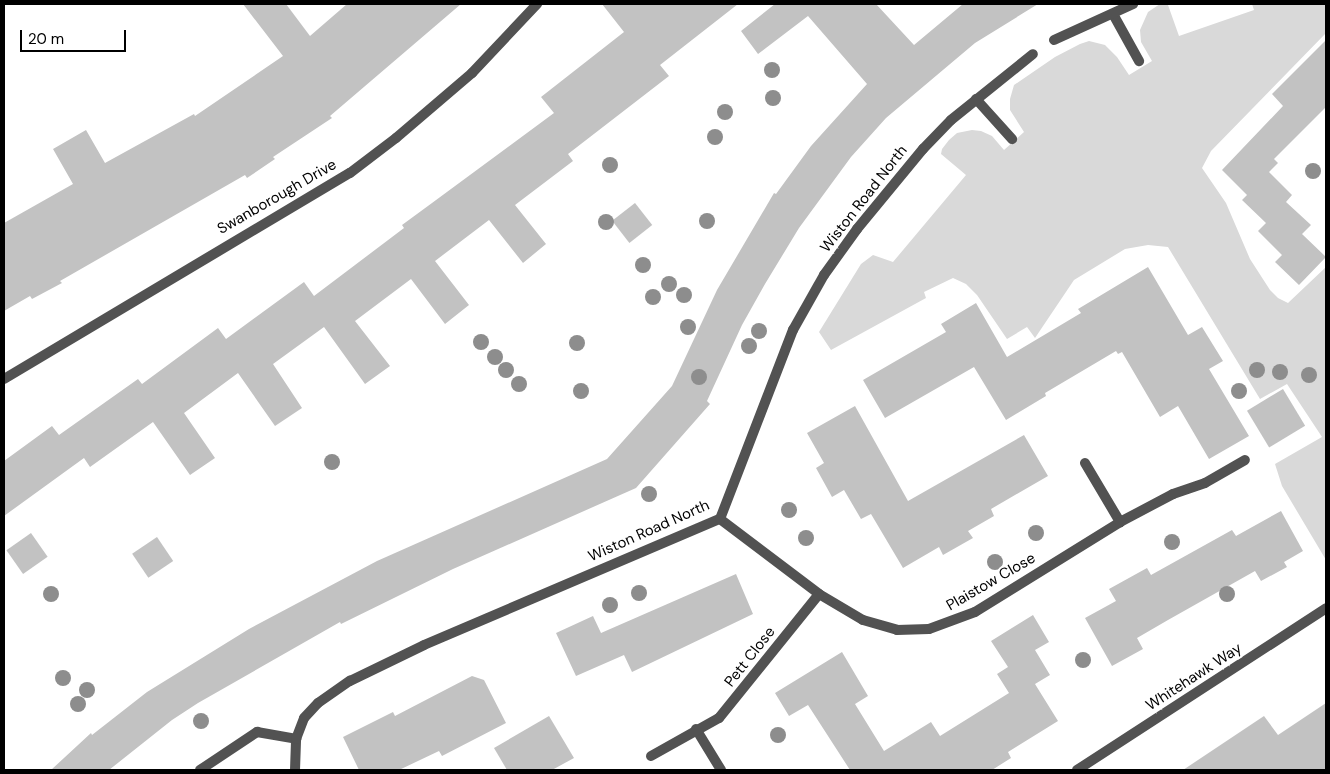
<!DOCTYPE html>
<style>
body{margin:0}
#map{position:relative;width:1330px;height:774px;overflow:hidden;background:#fff;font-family:"DM Sans",sans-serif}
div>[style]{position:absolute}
.green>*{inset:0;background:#d9d9d9}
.building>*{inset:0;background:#c2c2c2;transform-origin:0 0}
.service>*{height:10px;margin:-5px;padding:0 5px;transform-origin:5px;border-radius:5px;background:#525252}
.minor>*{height:10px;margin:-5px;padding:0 5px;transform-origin:5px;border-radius:5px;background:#525252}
.trees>*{width:16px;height:16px;margin:-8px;border-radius:50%;background:#8d8d8d}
span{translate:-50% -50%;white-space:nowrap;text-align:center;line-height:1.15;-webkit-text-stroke:4px #fff;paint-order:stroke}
.street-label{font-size:15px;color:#000}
.frame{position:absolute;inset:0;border:5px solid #000;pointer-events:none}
.scale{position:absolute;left:20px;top:30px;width:106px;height:22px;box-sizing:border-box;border:2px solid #000;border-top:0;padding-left:6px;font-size:15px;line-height:18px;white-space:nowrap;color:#000;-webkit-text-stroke:4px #fff;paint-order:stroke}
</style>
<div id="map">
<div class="green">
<i style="clip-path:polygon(1160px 4px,1168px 5px,1179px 36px,1254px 10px,1252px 4px,1326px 4px,1326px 33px,1211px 151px,1202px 168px,1226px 203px,1250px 259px,1270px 290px,1278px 298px,1288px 303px,1326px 267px,1326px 560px,1282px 486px,1275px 464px,1322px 437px,1287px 384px,1260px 399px,1168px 247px,1148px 245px,1125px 249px,1074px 280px,1035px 338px,1027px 327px,1007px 339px,977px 295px,966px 284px,953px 278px,924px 292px,926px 298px,831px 350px,819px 332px,861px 264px,873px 255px,893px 262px,966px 175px,941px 154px,942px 149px,949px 140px,957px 133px,972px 130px,981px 131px,992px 136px,1004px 150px,1024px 132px,1010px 110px,1010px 99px,1014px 85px,1055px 57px,1080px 44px,1089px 41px,1105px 45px,1117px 57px,1129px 75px,1152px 61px,1141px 42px,1140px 30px,1148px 12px)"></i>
</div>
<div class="building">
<i style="clip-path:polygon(243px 4px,286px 4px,310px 36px,347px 4px,461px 4px,330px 116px,332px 118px,273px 157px,275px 159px,247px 178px,245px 175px,60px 281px,62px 283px,32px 299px,30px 296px,4px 311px,4px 223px,73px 184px,53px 149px,86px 130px,105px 163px,194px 114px,195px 116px,283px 56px)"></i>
<i style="clip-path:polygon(602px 4px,738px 4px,660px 65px,669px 76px,568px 154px,573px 161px,515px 205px,546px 244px,523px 263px,489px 220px,435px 261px,469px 305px,445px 324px,411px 279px,355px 321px,390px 366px,365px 384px,324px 327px,273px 364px,302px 408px,275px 426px,238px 373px,184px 413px,215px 458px,190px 475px,153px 422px,90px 467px,84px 458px,4px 516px,4px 461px,52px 426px,59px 435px,138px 379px,142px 384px,218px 328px,226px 339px,304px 282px,314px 296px,404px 228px,402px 225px,432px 203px,554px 113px,541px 97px,624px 32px)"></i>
<i style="clip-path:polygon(775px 4px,876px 4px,914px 45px,963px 4px,1038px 4px,975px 43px,886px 118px,851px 157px,799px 228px,765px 284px,742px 325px,707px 401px,710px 404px,636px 488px,453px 569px,341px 624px,340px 622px,198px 703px,172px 720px,109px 770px,51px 770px,91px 733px,92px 735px,147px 692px,249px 629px,377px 561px,607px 459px,672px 386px,717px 290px,774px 193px,776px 194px,811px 146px,867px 84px,808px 16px,758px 54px,741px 31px)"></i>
<i style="clip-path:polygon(1326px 40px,1326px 107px,1274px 159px,1278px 163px,1269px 172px,1292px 195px,1286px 202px,1311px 225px,1302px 234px,1326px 257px,1299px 285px,1275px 262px,1282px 255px,1258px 231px,1266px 223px,1242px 200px,1247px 195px,1222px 170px,1283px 106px,1272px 94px)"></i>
<i style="left:635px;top:203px;width:28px;height:29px;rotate:52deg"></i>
<i style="clip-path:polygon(1148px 267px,1188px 335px,1202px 327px,1223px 361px,1209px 369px,1249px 436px,1209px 459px,1178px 406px,1160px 417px,1122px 352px,1118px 354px,1116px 351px,1045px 393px,1046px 396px,1006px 420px,974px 367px,885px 418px,863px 380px,946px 332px,941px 324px,976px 303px,1007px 357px,1081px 313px,1078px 309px)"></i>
<i style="left:1283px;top:389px;width:43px;height:42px;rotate:59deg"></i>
<i style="clip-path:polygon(855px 406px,908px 501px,1024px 435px,1048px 476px,991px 509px,994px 516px,968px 531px,973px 538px,943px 555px,939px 547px,903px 568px,871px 514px,861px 519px,844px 490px,832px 497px,816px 468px,824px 463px,807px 433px)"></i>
<i style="clip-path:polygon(1281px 511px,1303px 551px,1284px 562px,1287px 567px,1261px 581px,1255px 571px,1168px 620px,1137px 638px,1143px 649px,1112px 666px,1085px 618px,1116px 601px,1109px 589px,1147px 568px,1151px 575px,1232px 530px,1236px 536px)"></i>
<i style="left:31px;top:533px;width:29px;height:30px;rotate:55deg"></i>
<i style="left:157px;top:537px;width:29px;height:30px;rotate:56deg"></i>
<i style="clip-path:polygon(736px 574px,753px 614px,632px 672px,624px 655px,576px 676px,556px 633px,593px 616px,601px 633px)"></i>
<i style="clip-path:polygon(1033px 615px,1049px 642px,1035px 650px,1050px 675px,1035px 684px,1058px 721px,1008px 752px,1011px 758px,992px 770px,850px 770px,808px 705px,789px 716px,775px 693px,842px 652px,868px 696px,855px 704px,884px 751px,931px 722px,940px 736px,1009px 693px,997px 674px,1008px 667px,991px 641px)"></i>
<i style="clip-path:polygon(472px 676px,484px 680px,506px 723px,442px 756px,439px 751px,399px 770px,359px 770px,343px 737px,393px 712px,395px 716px)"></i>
<i style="clip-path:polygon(1326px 703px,1326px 770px,1183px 770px,1264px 716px,1278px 735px)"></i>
<i style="clip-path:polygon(549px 716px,574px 758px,552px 770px,507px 770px,494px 748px)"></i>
</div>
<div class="service">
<i style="left:200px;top:770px;width:69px;rotate:-33.7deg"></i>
<i style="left:257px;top:732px;width:40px;rotate:10deg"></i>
</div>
<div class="minor">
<i style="left:1113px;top:14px;width:54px;rotate:61deg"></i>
<i style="left:1054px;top:40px;width:87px;rotate:-24.5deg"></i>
<i style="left:976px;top:99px;width:54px;rotate:48deg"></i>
<i style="left:4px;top:379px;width:403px;rotate:-30.8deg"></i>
<i style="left:350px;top:173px;width:58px;rotate:-37.3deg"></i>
<i style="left:396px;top:138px;width:100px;rotate:-40.5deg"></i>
<i style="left:472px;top:73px;width:95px;rotate:-46.7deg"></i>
<i style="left:1085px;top:463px;width:69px;rotate:59.3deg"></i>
<i style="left:720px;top:519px;width:124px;rotate:37.1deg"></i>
<i style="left:819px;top:594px;width:51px;rotate:30.6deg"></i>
<i style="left:863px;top:620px;width:35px;rotate:16deg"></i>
<i style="left:897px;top:630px;width:32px;rotate:-2deg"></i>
<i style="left:929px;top:629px;width:49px;rotate:-20.3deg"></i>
<i style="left:975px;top:612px;width:171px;rotate:-31.8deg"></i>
<i style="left:1120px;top:522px;width:60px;rotate:-27.8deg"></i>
<i style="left:1173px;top:494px;width:34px;rotate:-19deg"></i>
<i style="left:1205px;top:483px;width:46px;rotate:-29.9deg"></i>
<i style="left:696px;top:729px;width:48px;rotate:58.6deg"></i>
<i style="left:651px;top:756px;width:78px;rotate:-29.2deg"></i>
<i style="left:719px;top:718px;width:159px;rotate:-51.1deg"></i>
<i style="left:295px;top:770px;width:31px;rotate:-88deg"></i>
<i style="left:296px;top:739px;width:22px;rotate:-69deg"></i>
<i style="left:304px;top:718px;width:21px;rotate:-47deg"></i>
<i style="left:318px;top:703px;width:39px;rotate:-35deg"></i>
<i style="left:350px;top:681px;width:82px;rotate:-25.9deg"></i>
<i style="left:424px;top:645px;width:322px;rotate:-23.1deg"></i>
<i style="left:720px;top:519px;width:203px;rotate:-68.9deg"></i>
<i style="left:793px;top:330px;width:63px;rotate:-60.6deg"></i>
<i style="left:824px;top:275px;width:57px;rotate:-54.3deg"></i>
<i style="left:857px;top:229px;width:104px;rotate:-50.5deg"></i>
<i style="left:923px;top:149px;width:40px;rotate:-46deg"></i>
<i style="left:951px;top:120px;width:105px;rotate:-38.8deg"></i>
<i style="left:1077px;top:770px;width:297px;rotate:-33deg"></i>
</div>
<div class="trees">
<i style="left:772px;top:70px"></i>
<i style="left:773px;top:98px"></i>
<i style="left:725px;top:112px"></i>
<i style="left:715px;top:137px"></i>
<i style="left:610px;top:165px"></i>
<i style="left:1313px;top:171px"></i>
<i style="left:707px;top:221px"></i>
<i style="left:606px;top:222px"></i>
<i style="left:643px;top:265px"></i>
<i style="left:669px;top:284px"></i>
<i style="left:684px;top:295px"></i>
<i style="left:653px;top:297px"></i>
<i style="left:688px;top:327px"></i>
<i style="left:759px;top:331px"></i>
<i style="left:481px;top:342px"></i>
<i style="left:577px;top:343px"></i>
<i style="left:749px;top:346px"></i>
<i style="left:495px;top:357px"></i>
<i style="left:506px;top:370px"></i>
<i style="left:1257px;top:370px"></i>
<i style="left:1280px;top:372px"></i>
<i style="left:1309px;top:375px"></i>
<i style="left:699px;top:377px"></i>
<i style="left:519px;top:384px"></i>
<i style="left:581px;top:391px"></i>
<i style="left:1239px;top:391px"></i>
<i style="left:332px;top:462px"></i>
<i style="left:649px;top:494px"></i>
<i style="left:789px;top:510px"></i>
<i style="left:1036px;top:533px"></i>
<i style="left:806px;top:538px"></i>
<i style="left:1172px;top:542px"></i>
<i style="left:995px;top:562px"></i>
<i style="left:639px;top:593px"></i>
<i style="left:51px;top:594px"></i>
<i style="left:1227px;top:594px"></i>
<i style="left:610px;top:605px"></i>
<i style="left:1083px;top:660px"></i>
<i style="left:63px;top:678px"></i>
<i style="left:87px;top:690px"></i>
<i style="left:78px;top:704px"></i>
<i style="left:201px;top:721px"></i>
<i style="left:778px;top:735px"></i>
</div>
<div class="street-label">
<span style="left:277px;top:197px;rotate:-30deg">Swanborough Drive</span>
<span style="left:864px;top:199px;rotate:-52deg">Wiston Road North</span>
<span style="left:649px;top:531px;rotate:-24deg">Wiston Road North</span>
<span style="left:991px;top:582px;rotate:-30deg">Plaistow Close</span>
<span style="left:750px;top:657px;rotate:-52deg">Pett Close</span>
<span style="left:1194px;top:677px;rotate:-33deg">Whitehawk Way</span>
</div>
<div class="frame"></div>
<div class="scale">20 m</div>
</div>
